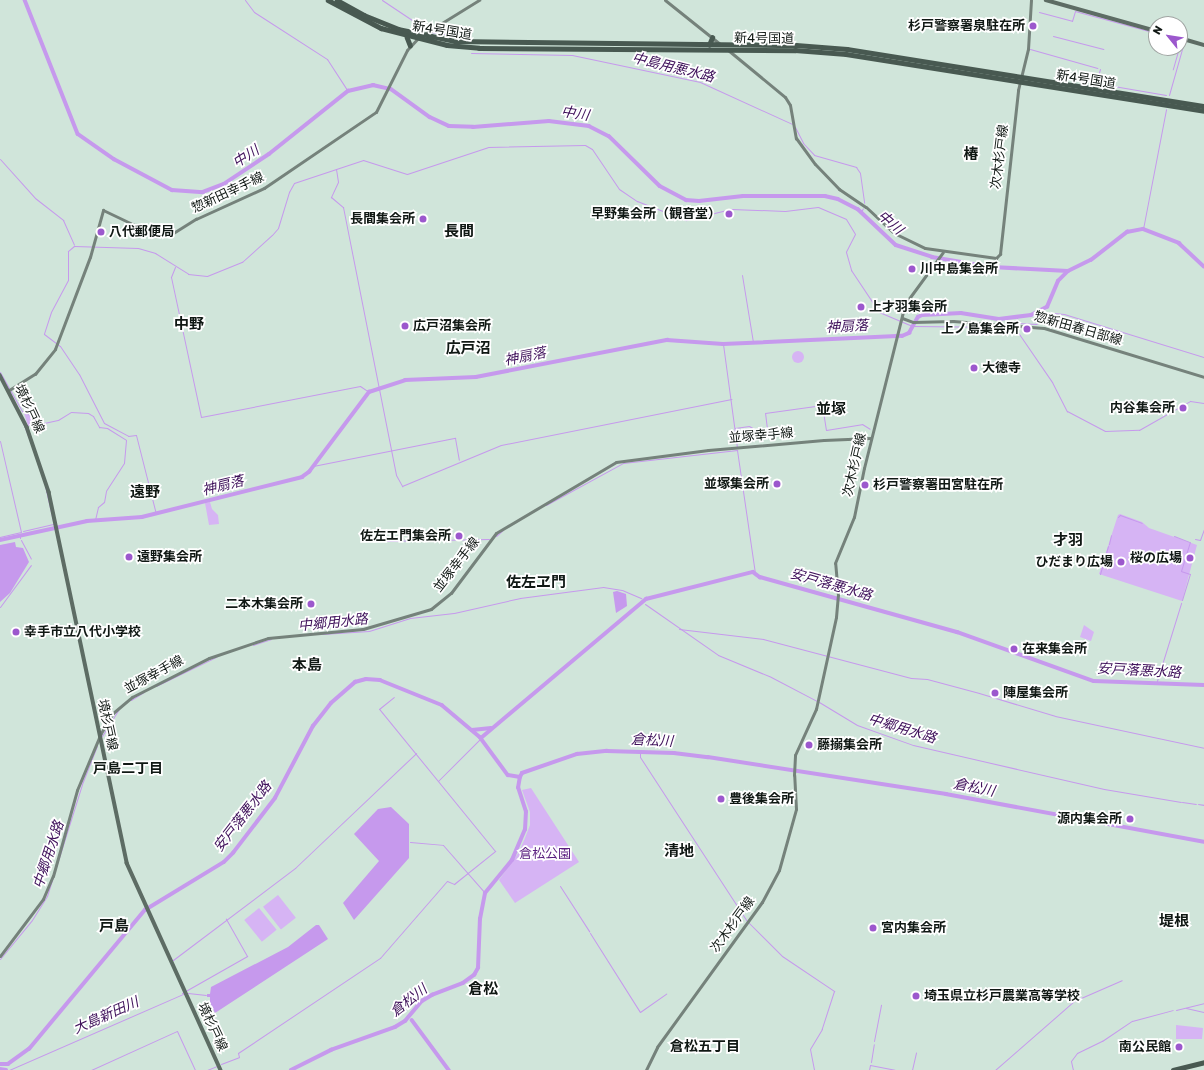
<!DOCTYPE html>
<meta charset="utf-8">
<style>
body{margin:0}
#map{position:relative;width:1204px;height:1070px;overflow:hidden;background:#d0e5da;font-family:Rubik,"Noto Sans JP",sans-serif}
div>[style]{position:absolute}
.green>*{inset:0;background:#d6b4f4;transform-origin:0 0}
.round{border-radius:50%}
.water>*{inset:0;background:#c699ed}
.stream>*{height:1px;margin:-0.5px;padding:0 0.5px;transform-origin:0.5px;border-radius:0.5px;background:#c699ed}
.river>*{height:3.5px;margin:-1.75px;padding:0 1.75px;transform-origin:1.75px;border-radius:1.75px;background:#c699ed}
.secondary>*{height:3px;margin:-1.5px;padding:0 1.5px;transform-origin:1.5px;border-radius:1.5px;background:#75827b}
.primary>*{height:3.5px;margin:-1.75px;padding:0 1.75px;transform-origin:1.75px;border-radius:1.75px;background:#5d6c64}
.highway>*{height:4.5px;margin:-2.25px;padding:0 2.25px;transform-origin:2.25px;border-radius:2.25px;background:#485951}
.dots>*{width:11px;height:11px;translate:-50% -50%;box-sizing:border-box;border:2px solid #fff;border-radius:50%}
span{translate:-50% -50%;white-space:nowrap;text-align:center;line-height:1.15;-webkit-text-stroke:3.5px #fff;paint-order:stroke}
.poi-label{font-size:13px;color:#101814;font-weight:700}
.right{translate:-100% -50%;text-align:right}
.left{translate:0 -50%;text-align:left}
.street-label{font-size:13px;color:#101814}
.park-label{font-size:13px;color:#581c7e}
.water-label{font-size:14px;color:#3e105a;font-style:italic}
.neighbourhood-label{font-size:14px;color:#101814;font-weight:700}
.quarter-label{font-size:15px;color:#101814;font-weight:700}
.north{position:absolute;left:1148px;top:16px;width:40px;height:40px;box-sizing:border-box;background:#fff;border:1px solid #9fa3a1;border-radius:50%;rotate:300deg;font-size:11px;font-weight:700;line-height:16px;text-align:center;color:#101814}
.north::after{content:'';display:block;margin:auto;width:14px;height:18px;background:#9c58cd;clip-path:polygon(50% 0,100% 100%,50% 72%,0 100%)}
</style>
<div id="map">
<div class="green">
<i class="round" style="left:792px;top:351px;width:12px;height:12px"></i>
<i style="clip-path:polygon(24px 413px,35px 419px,42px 424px,28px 426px)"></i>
<i style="clip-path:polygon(210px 502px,212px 509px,218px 515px,219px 524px,209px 525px,205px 503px)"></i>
<i style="clip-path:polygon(1120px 514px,1142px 522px,1149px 528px,1197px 545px,1182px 601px,1099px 574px,1118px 515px)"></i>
<i style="clip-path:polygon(1084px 625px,1094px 632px,1091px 641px,1080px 637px)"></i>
<i style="clip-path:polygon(531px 788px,579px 862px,515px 903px,499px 880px,519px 852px,525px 838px,530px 825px,530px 812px,522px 790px)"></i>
<i style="left:278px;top:895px;width:29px;height:19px;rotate:52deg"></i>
<i style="left:259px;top:908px;width:28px;height:19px;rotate:51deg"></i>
<i style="clip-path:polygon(1176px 1025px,1203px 1028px,1202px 1039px,1176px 1039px)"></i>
</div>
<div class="water">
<i style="clip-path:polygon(15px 542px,16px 547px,23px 548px,29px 562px,10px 593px,0 602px,0 545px)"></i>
<i style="clip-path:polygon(617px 591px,626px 594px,627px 606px,616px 613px,613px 592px)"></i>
<i style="clip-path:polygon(391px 807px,409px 824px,409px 858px,354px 920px,343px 903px,379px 861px,354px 834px,378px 809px)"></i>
<i style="clip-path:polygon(316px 925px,319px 925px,328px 939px,215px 1013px,210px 1003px,210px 997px,207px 997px,207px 994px,210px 994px,211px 987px,288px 947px)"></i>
</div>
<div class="stream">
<i style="left:245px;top:0;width:15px;rotate:53deg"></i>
<i style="left:254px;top:12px;width:87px;rotate:32.8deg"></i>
<i style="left:327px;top:59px;width:38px;rotate:57deg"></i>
<i style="left:382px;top:0;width:54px;rotate:33.7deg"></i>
<i style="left:1039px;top:12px;width:34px;rotate:15deg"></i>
<i style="left:1072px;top:21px;width:10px;rotate:-73deg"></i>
<i style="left:1075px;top:11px;width:84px;rotate:15.2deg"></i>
<i style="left:431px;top:32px;width:38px;rotate:9deg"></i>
<i style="left:1053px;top:36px;width:52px;rotate:14.6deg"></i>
<i style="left:1169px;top:48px;width:9px;rotate:18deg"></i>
<i style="left:1178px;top:51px;width:19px;rotate:106deg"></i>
<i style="left:1030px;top:49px;width:70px;rotate:15.8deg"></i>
<i style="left:471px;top:53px;width:101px;rotate:1.1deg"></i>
<i style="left:572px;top:55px;width:131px;rotate:11.9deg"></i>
<i style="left:700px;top:82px;width:101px;rotate:24.5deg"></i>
<i style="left:1100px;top:69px;width:15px;rotate:106deg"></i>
<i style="left:1096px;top:83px;width:71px;rotate:9.7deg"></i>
<i style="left:1169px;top:95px;width:55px;rotate:-74.2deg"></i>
<i style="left:795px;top:127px;width:18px;rotate:63deg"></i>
<i style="left:803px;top:143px;width:16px;rotate:47deg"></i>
<i style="left:814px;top:155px;width:44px;rotate:15.9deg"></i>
<i style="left:856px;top:167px;width:7px;rotate:56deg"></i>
<i style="left:860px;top:173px;width:30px;rotate:82deg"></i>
<i style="left:0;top:159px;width:52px;rotate:48.1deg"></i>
<i style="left:35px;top:198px;width:36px;rotate:38deg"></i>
<i style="left:63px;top:220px;width:27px;rotate:66deg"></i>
<i style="left:336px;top:169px;width:13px;rotate:81deg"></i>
<i style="left:338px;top:182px;width:17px;rotate:115deg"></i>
<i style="left:331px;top:197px;width:16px;rotate:40deg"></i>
<i style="left:343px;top:207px;width:273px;rotate:78.8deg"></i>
<i style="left:396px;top:475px;width:13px;rotate:61deg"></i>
<i style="left:402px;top:486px;width:107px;rotate:-22.5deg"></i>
<i style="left:501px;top:445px;width:235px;rotate:-11.3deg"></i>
<i style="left:861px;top:212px;width:4px;rotate:-63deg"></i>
<i style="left:1143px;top:229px;width:122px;rotate:-79.1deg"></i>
<i style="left:74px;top:246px;width:64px;rotate:1.8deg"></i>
<i style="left:138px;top:248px;width:18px;rotate:16deg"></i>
<i style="left:155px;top:253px;width:39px;rotate:32deg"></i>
<i style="left:188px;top:274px;width:19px;rotate:6deg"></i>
<i style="left:207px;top:276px;width:38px;rotate:-22deg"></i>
<i style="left:242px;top:262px;width:40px;rotate:-42deg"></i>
<i style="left:272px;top:235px;width:9px;rotate:-49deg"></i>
<i style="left:278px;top:228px;width:38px;rotate:-73deg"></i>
<i style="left:289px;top:192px;width:10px;rotate:-61deg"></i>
<i style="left:294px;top:183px;width:73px;rotate:-18.4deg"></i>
<i style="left:363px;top:160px;width:46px;rotate:17.7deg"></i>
<i style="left:407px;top:174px;width:85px;rotate:-18.4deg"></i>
<i style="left:488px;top:147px;width:97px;rotate:-1.2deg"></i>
<i style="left:585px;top:145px;width:8px;rotate:30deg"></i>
<i style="left:592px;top:149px;width:48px;rotate:56deg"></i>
<i style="left:619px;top:189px;width:22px;rotate:34deg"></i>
<i style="left:637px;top:201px;width:53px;rotate:21.2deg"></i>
<i style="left:686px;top:220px;width:46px;rotate:-13.7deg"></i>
<i style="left:731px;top:209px;width:54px;rotate:2.1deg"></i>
<i style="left:785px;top:211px;width:33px;rotate:-7deg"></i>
<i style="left:818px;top:207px;width:30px;rotate:23deg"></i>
<i style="left:846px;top:219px;width:17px;rotate:59deg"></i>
<i style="left:855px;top:234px;width:20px;rotate:117deg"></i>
<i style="left:846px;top:252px;width:19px;rotate:74deg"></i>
<i style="left:851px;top:270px;width:50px;rotate:56.3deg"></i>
<i style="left:879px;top:312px;width:36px;rotate:23deg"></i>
<i style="left:912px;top:326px;width:96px;rotate:0.6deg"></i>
<i style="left:1008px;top:327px;width:10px;rotate:24deg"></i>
<i style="left:1017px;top:331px;width:62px;rotate:55.5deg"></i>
<i style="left:1052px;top:382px;width:33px;rotate:63deg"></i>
<i style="left:1067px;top:411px;width:43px;rotate:27.8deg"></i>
<i style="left:1105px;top:431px;width:34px;rotate:-2deg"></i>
<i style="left:1139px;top:430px;width:59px;rotate:-29.6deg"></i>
<i style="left:1190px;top:401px;width:14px;rotate:8deg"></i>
<i style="left:74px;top:246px;width:8px;rotate:140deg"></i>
<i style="left:68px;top:251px;width:29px;rotate:90deg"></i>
<i style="left:68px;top:280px;width:36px;rotate:118deg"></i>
<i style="left:51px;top:312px;width:23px;rotate:108deg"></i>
<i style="left:44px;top:334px;width:20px;rotate:37deg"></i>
<i style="left:60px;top:346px;width:34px;rotate:56deg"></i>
<i style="left:79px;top:374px;width:55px;rotate:63deg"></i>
<i style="left:104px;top:423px;width:27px;rotate:28deg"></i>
<i style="left:128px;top:436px;width:8px;rotate:-7deg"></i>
<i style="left:136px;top:435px;width:81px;rotate:75.8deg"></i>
<i style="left:175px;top:267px;width:11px;rotate:112deg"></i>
<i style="left:171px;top:277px;width:143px;rotate:77.9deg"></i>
<i style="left:201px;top:417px;width:162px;rotate:-11deg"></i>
<i style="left:360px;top:386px;width:11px;rotate:34deg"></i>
<i style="left:742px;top:275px;width:68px;rotate:80.7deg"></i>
<i style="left:1017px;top:317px;width:6px;rotate:90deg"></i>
<i style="left:1017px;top:323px;width:19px;rotate:3deg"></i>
<i style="left:1036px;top:324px;width:20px;rotate:-33deg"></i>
<i style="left:1053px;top:313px;width:11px;rotate:5deg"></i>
<i style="left:1064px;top:314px;width:146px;rotate:17.1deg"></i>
<i style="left:723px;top:344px;width:104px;rotate:82.3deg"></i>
<i style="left:0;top:372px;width:45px;rotate:60.6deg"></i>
<i style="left:22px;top:411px;width:25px;rotate:29deg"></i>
<i style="left:44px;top:423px;width:14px;rotate:-12deg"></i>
<i style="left:58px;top:420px;width:15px;rotate:-32deg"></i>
<i style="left:71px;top:412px;width:17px;rotate:3deg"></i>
<i style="left:88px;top:413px;width:6px;rotate:31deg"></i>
<i style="left:93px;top:416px;width:13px;rotate:61deg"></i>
<i style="left:99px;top:427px;width:8px;rotate:7deg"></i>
<i style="left:107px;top:428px;width:22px;rotate:32deg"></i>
<i style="left:126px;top:440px;width:23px;rotate:95deg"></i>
<i style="left:124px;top:463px;width:33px;rotate:123deg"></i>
<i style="left:106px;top:491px;width:11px;rotate:100deg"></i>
<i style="left:104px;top:502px;width:8px;rotate:140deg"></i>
<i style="left:98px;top:507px;width:13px;rotate:103deg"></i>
<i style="left:22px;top:420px;width:19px;rotate:69deg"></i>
<i style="left:735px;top:428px;width:14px;rotate:-8deg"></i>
<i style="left:749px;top:426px;width:22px;rotate:30deg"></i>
<i style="left:768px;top:437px;width:24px;rotate:-97deg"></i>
<i style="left:765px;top:413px;width:58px;rotate:-8deg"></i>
<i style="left:822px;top:405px;width:25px;rotate:81deg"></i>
<i style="left:826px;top:430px;width:36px;rotate:-9deg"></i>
<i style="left:862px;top:424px;width:9px;rotate:32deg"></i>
<i style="left:0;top:441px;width:93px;rotate:77deg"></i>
<i style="left:21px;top:532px;width:22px;rotate:167deg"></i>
<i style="left:737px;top:450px;width:125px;rotate:81.7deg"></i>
<i style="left:313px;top:466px;width:145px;rotate:-11.2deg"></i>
<i style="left:455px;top:438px;width:22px;rotate:80deg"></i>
<i style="left:45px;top:486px;width:37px;rotate:77deg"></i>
<i style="left:546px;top:505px;width:88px;rotate:-28.6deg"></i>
<i style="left:623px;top:463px;width:115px;rotate:-6.5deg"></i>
<i style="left:1118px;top:517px;width:3px;rotate:-45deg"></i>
<i style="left:1120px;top:515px;width:23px;rotate:20deg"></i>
<i style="left:23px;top:531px;width:32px;rotate:-13deg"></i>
<i style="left:20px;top:536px;width:2px;rotate:90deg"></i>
<i style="left:496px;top:536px;width:9px;rotate:-41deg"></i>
<i style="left:1174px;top:536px;width:17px;rotate:21deg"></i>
<i style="left:1195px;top:539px;width:5px;rotate:11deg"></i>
<i style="left:1200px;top:540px;width:12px;rotate:-70deg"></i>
<i style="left:21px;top:540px;width:21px;rotate:62deg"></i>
<i style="left:380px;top:541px;width:109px;rotate:-1.1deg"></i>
<i style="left:1109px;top:544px;width:9px;rotate:-77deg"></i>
<i style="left:1149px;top:551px;width:5px;rotate:11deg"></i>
<i style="left:1155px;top:553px;width:3px;rotate:72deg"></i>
<i style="left:1100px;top:574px;width:29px;rotate:-74deg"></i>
<i style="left:1182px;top:600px;width:27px;rotate:-73deg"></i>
<i style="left:1190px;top:574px;width:9px;rotate:-162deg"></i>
<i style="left:1181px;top:571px;width:30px;rotate:-73deg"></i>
<i style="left:645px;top:604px;width:89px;rotate:34.9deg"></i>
<i style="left:718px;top:655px;width:57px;rotate:22.5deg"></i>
<i style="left:771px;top:677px;width:52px;rotate:27.6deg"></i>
<i style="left:0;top:607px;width:52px;rotate:-53.6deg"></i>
<i style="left:679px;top:629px;width:85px;rotate:6.8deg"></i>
<i style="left:763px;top:639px;width:153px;rotate:14.8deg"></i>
<i style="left:911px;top:678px;width:16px;rotate:4deg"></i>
<i style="left:927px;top:679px;width:54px;rotate:15.1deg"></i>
<i style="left:979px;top:693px;width:79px;rotate:16.8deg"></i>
<i style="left:1055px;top:716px;width:152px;rotate:12.1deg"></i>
<i style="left:322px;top:634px;width:47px;rotate:-3.7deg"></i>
<i style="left:369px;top:631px;width:43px;rotate:-17.6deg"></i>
<i style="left:410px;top:618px;width:44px;rotate:-6.5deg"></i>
<i style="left:454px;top:613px;width:68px;rotate:-12.8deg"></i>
<i style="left:520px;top:598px;width:84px;rotate:-7.5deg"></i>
<i style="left:603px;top:587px;width:19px;rotate:9deg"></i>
<i style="left:622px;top:590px;width:21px;rotate:23deg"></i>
<i style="left:253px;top:645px;width:19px;rotate:-18deg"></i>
<i style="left:1156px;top:684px;width:85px;rotate:-72.8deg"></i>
<i style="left:156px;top:686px;width:67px;rotate:-25.8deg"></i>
<i style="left:131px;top:700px;width:15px;rotate:-32deg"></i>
<i style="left:819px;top:702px;width:44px;rotate:31.2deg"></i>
<i style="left:857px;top:725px;width:59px;rotate:19.7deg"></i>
<i style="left:913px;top:745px;width:196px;rotate:13deg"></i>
<i style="left:1104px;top:789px;width:78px;rotate:9.6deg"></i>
<i style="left:102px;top:736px;width:31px;rotate:-58deg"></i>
<i style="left:640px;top:752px;width:5px;rotate:90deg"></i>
<i style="left:640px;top:757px;width:196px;rotate:56.9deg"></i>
<i style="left:747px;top:921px;width:49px;rotate:45deg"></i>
<i style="left:782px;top:956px;width:63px;rotate:33.9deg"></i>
<i style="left:834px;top:991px;width:40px;rotate:108deg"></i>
<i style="left:822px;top:1029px;width:23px;rotate:121deg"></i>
<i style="left:810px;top:1049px;width:21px;rotate:79deg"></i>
<i style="left:438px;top:781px;width:61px;rotate:-45deg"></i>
<i style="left:1182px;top:802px;width:14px;rotate:8deg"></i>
<i style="left:1198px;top:804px;width:6px;rotate:9deg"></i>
<i style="left:410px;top:842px;width:33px;rotate:5deg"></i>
<i style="left:443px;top:845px;width:64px;rotate:48.8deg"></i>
<i style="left:560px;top:886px;width:54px;rotate:57.2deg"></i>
<i style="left:590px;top:933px;width:93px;rotate:57.7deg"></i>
<i style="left:640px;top:1012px;width:32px;rotate:-35deg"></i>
<i style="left:0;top:959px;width:50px;rotate:-50.6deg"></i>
<i style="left:32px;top:920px;width:28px;rotate:-58deg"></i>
<i style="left:47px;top:896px;width:117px;rotate:-72.6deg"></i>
<i style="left:82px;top:784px;width:41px;rotate:-68.5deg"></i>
<i style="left:173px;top:960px;width:153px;rotate:-37deg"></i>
<i style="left:295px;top:868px;width:167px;rotate:-43.5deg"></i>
<i style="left:182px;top:993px;width:75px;rotate:-29.6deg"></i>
<i style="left:247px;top:956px;width:43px;rotate:-119.6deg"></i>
<i style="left:188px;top:993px;width:18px;rotate:6deg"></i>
<i style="left:1186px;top:1008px;width:18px;rotate:13deg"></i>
<i style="left:1176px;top:1010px;width:29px;rotate:-14deg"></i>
<i style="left:874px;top:1041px;width:37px;rotate:-79deg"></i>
<i style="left:871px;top:1062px;width:18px;rotate:-81deg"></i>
<i style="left:221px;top:1064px;width:19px;rotate:-21deg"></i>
<i style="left:239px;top:1057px;width:4px;rotate:-104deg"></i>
<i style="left:238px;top:1053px;width:171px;rotate:-33.8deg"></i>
<i style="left:380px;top:958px;width:102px;rotate:-49deg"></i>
<i style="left:447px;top:881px;width:8px;rotate:23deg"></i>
<i style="left:454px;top:884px;width:53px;rotate:-38.8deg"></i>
<i style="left:495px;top:851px;width:183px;rotate:-129.2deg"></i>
<i style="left:379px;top:709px;width:19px;rotate:-39deg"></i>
<i style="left:9px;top:1070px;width:192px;rotate:-23.6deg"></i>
<i style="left:91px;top:1070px;width:94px;rotate:-24.4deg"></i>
<i style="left:177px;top:1031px;width:43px;rotate:65.2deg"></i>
<i style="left:207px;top:1070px;width:11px;rotate:-22deg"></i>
<i style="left:869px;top:1070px;width:5px;rotate:-79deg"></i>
<i style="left:870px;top:1065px;width:25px;rotate:11deg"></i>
<i style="left:912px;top:1070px;width:18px;rotate:-77deg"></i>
<i style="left:995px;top:1070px;width:105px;rotate:-41.1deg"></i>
<i style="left:1074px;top:1001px;width:52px;rotate:-23.6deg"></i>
<i style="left:1073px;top:1070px;width:9px;rotate:-103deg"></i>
<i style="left:1071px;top:1061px;width:10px;rotate:-53deg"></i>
<i style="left:1077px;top:1053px;width:28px;rotate:-26deg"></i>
<i style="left:1102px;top:1041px;width:36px;rotate:-34deg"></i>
<i style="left:1132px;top:1021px;width:42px;rotate:-15deg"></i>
</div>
<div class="river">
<i style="left:25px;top:0;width:144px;rotate:68.4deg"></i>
<i style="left:78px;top:134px;width:44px;rotate:34.8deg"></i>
<i style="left:114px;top:159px;width:66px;rotate:28.1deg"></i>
<i style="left:172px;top:190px;width:31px;rotate:4deg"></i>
<i style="left:203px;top:192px;width:22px;rotate:-21deg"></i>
<i style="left:224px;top:184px;width:54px;rotate:-33.7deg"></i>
<i style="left:269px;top:154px;width:101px;rotate:-38.6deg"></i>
<i style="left:348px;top:91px;width:26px;rotate:-13deg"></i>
<i style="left:373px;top:85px;width:18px;rotate:13deg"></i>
<i style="left:391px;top:89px;width:48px;rotate:35.7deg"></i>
<i style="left:430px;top:117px;width:21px;rotate:25deg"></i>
<i style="left:449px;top:126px;width:24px;rotate:2deg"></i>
<i style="left:473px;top:127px;width:76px;rotate:-4.5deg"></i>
<i style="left:549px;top:121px;width:40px;rotate:7.1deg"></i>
<i style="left:589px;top:126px;width:22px;rotate:27deg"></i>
<i style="left:609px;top:136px;width:71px;rotate:44.4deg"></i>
<i style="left:660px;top:186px;width:30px;rotate:28deg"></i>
<i style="left:686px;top:200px;width:13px;rotate:4deg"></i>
<i style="left:699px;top:201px;width:44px;rotate:-6.5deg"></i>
<i style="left:743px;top:196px;width:82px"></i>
<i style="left:825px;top:196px;width:13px;rotate:13deg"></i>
<i style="left:838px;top:199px;width:22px;rotate:27deg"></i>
<i style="left:858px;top:209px;width:52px;rotate:43.5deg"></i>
<i style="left:896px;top:245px;width:38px;rotate:18deg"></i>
<i style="left:932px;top:257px;width:61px;rotate:9.5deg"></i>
<i style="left:992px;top:267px;width:76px;rotate:3deg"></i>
<i style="left:1068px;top:271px;width:25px;rotate:-26deg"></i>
<i style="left:1091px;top:260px;width:46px;rotate:-37.9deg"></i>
<i style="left:1127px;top:232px;width:16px;rotate:-11deg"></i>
<i style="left:1143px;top:229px;width:39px;rotate:21deg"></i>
<i style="left:1179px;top:243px;width:34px;rotate:43deg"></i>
<i style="left:0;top:540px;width:89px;rotate:-12.3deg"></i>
<i style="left:87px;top:521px;width:55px;rotate:-4.2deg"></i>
<i style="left:142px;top:517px;width:165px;rotate:-14deg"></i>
<i style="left:302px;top:477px;width:9px;rotate:-36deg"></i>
<i style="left:309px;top:472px;width:100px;rotate:-53.1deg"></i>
<i style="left:369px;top:392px;width:38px;rotate:-18deg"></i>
<i style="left:405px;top:380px;width:71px;rotate:-2.4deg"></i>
<i style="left:476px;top:377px;width:195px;rotate:-11deg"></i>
<i style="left:667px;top:340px;width:56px;rotate:4.1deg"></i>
<i style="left:723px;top:344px;width:179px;rotate:-2.6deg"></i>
<i style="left:902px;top:336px;width:8px;rotate:-23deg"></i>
<i style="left:909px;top:333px;width:18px;rotate:-61deg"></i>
<i style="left:918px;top:317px;width:4px;rotate:-27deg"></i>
<i style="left:922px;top:315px;width:39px;rotate:-3deg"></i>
<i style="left:961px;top:313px;width:38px;rotate:9deg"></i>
<i style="left:999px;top:319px;width:32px;rotate:-7deg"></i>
<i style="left:1031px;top:315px;width:18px;rotate:-27deg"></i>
<i style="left:1047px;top:307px;width:28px;rotate:-67deg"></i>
<i style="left:1058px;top:281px;width:13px;rotate:-45deg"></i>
<i style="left:472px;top:730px;width:19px;rotate:-6deg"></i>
<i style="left:481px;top:738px;width:216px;rotate:-40.1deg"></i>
<i style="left:646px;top:599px;width:110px;rotate:-14.2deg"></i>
<i style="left:753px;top:572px;width:9px;rotate:36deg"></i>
<i style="left:760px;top:577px;width:205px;rotate:15.6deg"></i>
<i style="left:957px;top:632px;width:145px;rotate:19.7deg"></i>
<i style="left:1094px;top:681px;width:110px;rotate:2.1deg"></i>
<i style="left:412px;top:1020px;width:62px;rotate:53.5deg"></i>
<i style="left:1px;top:1064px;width:7px"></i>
<i style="left:8px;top:1064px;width:26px;rotate:-36deg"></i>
<i style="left:29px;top:1049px;width:181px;rotate:-50.2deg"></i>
<i style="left:145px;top:910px;width:92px;rotate:-31.3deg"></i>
<i style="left:224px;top:862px;width:13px;rotate:-45deg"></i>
<i style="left:233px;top:853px;width:69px;rotate:-52.6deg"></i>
<i style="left:275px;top:798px;width:81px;rotate:-62.2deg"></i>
<i style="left:313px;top:726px;width:29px;rotate:-52deg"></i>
<i style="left:331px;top:703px;width:32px;rotate:-41deg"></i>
<i style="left:355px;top:682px;width:11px;rotate:-15deg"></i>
<i style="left:366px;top:679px;width:14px;rotate:4deg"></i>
<i style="left:380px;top:680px;width:67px;rotate:22deg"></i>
<i style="left:442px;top:705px;width:50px;rotate:40.1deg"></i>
<i style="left:480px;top:737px;width:47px;rotate:53.6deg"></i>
<i style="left:508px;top:775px;width:12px;rotate:9deg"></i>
<i style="left:0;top:1069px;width:6px;rotate:9deg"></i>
<i style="left:291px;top:1070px;width:45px;rotate:-26.6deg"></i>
<i style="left:331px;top:1050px;width:68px;rotate:-19.8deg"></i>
<i style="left:395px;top:1027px;width:12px;rotate:-31deg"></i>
<i style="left:405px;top:1021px;width:26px;rotate:-50deg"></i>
<i style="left:422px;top:1001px;width:12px;rotate:-31deg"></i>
<i style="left:432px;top:995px;width:33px;rotate:-21deg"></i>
<i style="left:463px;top:983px;width:14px;rotate:-36deg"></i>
<i style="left:474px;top:975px;width:8px;rotate:-60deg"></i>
<i style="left:478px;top:968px;width:49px;rotate:-87.7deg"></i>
<i style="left:480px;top:919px;width:26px;rotate:-79deg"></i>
<i style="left:485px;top:893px;width:43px;rotate:-50.7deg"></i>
<i style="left:512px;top:860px;width:33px;rotate:-67deg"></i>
<i style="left:525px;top:830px;width:18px;rotate:-87deg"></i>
<i style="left:526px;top:812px;width:25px;rotate:-108deg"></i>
<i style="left:518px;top:788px;width:11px;rotate:-80deg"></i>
<i style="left:520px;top:777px;width:4px;rotate:-63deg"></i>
<i style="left:522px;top:773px;width:58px;rotate:-19.1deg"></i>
<i style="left:577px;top:754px;width:30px;rotate:-6deg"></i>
<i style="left:607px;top:751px;width:67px;rotate:1.7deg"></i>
<i style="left:674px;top:753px;width:34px;rotate:7deg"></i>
<i style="left:708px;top:757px;width:241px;rotate:8.8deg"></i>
<i style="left:946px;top:794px;width:262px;rotate:10.5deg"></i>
</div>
<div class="secondary">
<i style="left:665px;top:0;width:70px;rotate:38.7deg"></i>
<i style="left:424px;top:34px;width:65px;rotate:-31.7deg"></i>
<i style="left:728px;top:50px;width:74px;rotate:39.5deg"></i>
<i style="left:785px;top:97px;width:9px;rotate:58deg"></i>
<i style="left:790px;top:105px;width:34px;rotate:80deg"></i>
<i style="left:796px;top:138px;width:32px;rotate:54deg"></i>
<i style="left:815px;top:164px;width:35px;rotate:46deg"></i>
<i style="left:839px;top:189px;width:32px;rotate:34deg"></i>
<i style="left:866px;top:207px;width:38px;rotate:43deg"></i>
<i style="left:894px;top:233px;width:34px;rotate:26deg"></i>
<i style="left:925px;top:248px;width:72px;rotate:8deg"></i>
<i style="left:996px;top:258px;width:6px;rotate:-45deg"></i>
<i style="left:1000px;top:254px;width:165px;rotate:-83.7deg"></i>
<i style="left:1018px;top:90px;width:42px;rotate:-76.3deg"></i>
<i style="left:1028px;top:49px;width:49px;rotate:-86.5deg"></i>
<i style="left:902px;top:318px;width:12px;rotate:20deg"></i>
<i style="left:913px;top:322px;width:40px;rotate:-1.4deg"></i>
<i style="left:953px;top:321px;width:91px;rotate:4.4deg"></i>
<i style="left:1044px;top:328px;width:167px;rotate:17deg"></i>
<i style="left:9px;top:390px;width:31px;rotate:-32deg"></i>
<i style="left:35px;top:374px;width:32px;rotate:-51deg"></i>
<i style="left:55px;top:349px;width:98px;rotate:-69.2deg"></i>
<i style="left:90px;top:257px;width:49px;rotate:-74.5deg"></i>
<i style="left:103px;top:210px;width:47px;rotate:25.5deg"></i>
<i style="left:145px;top:230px;width:25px;rotate:11deg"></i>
<i style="left:170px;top:235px;width:31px;rotate:-32deg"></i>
<i style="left:196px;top:219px;width:75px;rotate:-24.5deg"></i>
<i style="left:264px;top:188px;width:135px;rotate:-34.2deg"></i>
<i style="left:376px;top:112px;width:69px;rotate:-63.4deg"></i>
<i style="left:407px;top:50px;width:18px;rotate:-47deg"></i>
<i style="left:0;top:956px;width:71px;rotate:-53deg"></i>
<i style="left:43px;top:899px;width:25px;rotate:-67deg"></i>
<i style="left:53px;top:876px;width:89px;rotate:-74.4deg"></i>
<i style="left:77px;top:790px;width:62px;rotate:-67.2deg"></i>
<i style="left:101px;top:733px;width:23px;rotate:-59deg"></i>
<i style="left:113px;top:713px;width:25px;rotate:-40deg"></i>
<i style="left:132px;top:697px;width:86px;rotate:-26.9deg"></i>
<i style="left:209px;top:658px;width:62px;rotate:-18.7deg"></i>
<i style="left:268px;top:638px;width:95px;rotate:-5.4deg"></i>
<i style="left:363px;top:629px;width:71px;rotate:-16.4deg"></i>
<i style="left:431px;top:609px;width:26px;rotate:-39deg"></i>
<i style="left:451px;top:593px;width:75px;rotate:-53.1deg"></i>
<i style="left:496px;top:533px;width:139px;rotate:-30.6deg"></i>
<i style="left:616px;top:462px;width:93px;rotate:-7.4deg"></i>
<i style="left:708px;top:450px;width:116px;rotate:-4.9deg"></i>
<i style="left:824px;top:440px;width:47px;rotate:-2.4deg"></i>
<i style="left:646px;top:1070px;width:25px;rotate:-64deg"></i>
<i style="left:657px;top:1047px;width:179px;rotate:-54.1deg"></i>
<i style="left:762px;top:902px;width:36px;rotate:-62deg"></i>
<i style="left:779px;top:870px;width:63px;rotate:-74.4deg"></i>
<i style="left:796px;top:809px;width:34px;rotate:-93deg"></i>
<i style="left:794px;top:775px;width:20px;rotate:-87deg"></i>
<i style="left:795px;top:755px;width:51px;rotate:-65.5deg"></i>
<i style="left:816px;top:709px;width:94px;rotate:-77.7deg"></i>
<i style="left:836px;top:617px;width:22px;rotate:-85deg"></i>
<i style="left:838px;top:595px;width:32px;rotate:-95deg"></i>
<i style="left:835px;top:563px;width:50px;rotate:-67.6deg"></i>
<i style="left:854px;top:517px;width:50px;rotate:-78.5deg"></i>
<i style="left:864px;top:468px;width:169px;rotate:-76deg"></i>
<i style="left:905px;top:304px;width:64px;rotate:-53.8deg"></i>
</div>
<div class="primary">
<i style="left:1046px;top:0;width:114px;rotate:15.7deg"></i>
<i style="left:1180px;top:38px;width:25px;rotate:16deg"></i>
<i style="left:0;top:375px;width:59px;rotate:62.6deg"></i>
<i style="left:27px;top:427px;width:69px;rotate:71.3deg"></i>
<i style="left:49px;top:492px;width:379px;rotate:78.1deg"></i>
<i style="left:127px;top:863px;width:227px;rotate:65.6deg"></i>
</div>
<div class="highway">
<i style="left:328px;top:0;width:60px;rotate:27.8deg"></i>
<i style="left:381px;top:28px;width:68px;rotate:14.4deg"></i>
<i style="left:447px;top:45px;width:32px;rotate:5deg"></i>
<i style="left:479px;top:48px;width:316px;rotate:0.4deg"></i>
<i style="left:795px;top:50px;width:51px;rotate:4.5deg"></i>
<i style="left:846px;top:54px;width:363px;rotate:9deg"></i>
<i style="left:337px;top:0;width:31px;rotate:29deg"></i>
<i style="left:364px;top:15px;width:37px;rotate:22deg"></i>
<i style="left:398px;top:29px;width:58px;rotate:11.9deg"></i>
<i style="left:455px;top:41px;width:341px;rotate:0.7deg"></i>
<i style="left:796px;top:45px;width:51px;rotate:4.5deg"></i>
<i style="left:847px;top:49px;width:362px;rotate:9.1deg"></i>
<i style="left:431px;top:29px;width:5px;rotate:112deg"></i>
<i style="left:429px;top:34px;width:5px;rotate:53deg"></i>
<i style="left:407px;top:37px;width:9px;rotate:69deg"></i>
<i style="left:709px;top:45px;width:8px;rotate:-67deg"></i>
<i style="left:1173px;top:1070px;width:32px;rotate:-14deg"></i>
</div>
<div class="dots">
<i style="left:1033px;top:26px;background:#9c58cd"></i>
<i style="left:729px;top:214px;background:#9c58cd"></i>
<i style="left:423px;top:219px;background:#9c58cd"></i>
<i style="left:101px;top:232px;background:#9c58cd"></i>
<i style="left:912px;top:269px;background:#9c58cd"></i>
<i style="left:861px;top:307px;background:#9c58cd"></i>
<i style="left:405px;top:326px;background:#9c58cd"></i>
<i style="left:1027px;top:329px;background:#9c58cd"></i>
<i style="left:974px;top:368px;background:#9c58cd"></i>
<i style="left:1183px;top:408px;background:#9c58cd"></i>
<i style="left:777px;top:484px;background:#9c58cd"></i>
<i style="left:865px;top:485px;background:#9c58cd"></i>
<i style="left:459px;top:536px;background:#9c58cd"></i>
<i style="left:129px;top:557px;background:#9c58cd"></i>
<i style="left:1190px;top:558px;background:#9c58cd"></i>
<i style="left:1121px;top:562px;background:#9c58cd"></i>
<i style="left:311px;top:604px;background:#9c58cd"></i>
<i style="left:16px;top:632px;background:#9c58cd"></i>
<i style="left:1014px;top:649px;background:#9c58cd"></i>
<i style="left:995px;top:693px;background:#9c58cd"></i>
<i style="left:809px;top:745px;background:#9c58cd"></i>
<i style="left:721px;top:799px;background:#9c58cd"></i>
<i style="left:1130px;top:819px;background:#9c58cd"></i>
<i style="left:873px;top:928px;background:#9c58cd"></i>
<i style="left:916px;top:996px;background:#9c58cd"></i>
<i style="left:1179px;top:1047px;background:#9c58cd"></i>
</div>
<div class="poi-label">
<span class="right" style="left:1025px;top:26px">杉戸警察署泉駐在所</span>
<span class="right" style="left:721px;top:214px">早野集会所（観音堂）</span>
<span class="right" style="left:415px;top:219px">長間集会所</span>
<span class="left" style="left:109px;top:232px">八代郵便局</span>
<span class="left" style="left:920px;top:269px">川中島集会所</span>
<span class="left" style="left:869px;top:307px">上才羽集会所</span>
<span class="left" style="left:413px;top:326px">広戸沼集会所</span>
<span class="right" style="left:1019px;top:329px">上ノ島集会所</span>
<span class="left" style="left:982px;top:368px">大徳寺</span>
<span class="right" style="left:1175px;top:408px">内谷集会所</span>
<span class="right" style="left:769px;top:484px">並塚集会所</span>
<span class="left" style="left:873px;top:485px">杉戸警察署田宮駐在所</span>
<span class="right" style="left:451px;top:536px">佐左エ門集会所</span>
<span class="left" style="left:137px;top:557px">遠野集会所</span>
<span class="right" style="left:1182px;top:558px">桜の広場</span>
<span class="right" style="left:1113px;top:562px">ひだまり広場</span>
<span class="right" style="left:303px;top:604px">二本木集会所</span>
<span class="left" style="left:24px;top:632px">幸手市立八代小学校</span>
<span class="left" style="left:1022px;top:649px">在来集会所</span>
<span class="left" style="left:1003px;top:693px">陣屋集会所</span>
<span class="left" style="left:817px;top:745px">藤搦集会所</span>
<span class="left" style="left:729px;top:799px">豊後集会所</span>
<span class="right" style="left:1122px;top:819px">源内集会所</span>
<span class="left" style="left:881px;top:928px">宮内集会所</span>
<span class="left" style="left:924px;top:996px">埼玉県立杉戸農業高等学校</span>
<span class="right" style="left:1171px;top:1047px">南公民館</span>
</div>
<div class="street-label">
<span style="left:442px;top:31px;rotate:9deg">新4号国道</span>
<span style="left:764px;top:39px;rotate:1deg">新4号国道</span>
<span style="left:1086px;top:80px;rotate:9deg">新4号国道</span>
<span style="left:1000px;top:157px;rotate:-83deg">次木杉戸線</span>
<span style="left:228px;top:193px;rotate:-25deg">惣新田幸手線</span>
<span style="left:1078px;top:329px;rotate:16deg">惣新田春日部線</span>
<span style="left:29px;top:409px;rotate:65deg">境杉戸線</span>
<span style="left:761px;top:436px;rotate:-5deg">並塚幸手線</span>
<span style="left:855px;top:465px;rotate:-77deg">次木杉戸線</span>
<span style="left:457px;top:565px;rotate:-52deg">並塚幸手線</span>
<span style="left:154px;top:675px;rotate:-28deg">並塚幸手線</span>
<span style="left:107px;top:725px;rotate:78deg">境杉戸線</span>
<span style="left:733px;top:925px;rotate:-54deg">次木杉戸線</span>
<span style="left:212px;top:1027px;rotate:65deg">境杉戸線</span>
</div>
<div class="park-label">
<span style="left:545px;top:854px">倉松公園</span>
</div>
<div class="water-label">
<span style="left:673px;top:68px;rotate:14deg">中島用悪水路</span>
<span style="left:575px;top:114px;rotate:9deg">中川</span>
<span style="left:246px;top:157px;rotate:-33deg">中川</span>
<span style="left:890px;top:223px;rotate:41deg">中川</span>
<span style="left:847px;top:327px;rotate:-3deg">神扇落</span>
<span style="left:525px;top:357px;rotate:-11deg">神扇落</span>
<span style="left:223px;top:486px;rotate:-14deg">神扇落</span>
<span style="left:831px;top:585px;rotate:16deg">安戸落悪水路</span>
<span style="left:333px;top:623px;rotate:-6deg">中郷用水路</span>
<span style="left:1139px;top:671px;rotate:3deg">安戸落悪水路</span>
<span style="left:902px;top:729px;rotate:17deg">中郷用水路</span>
<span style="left:652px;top:741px;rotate:3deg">倉松川</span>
<span style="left:974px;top:788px;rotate:11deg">倉松川</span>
<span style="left:243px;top:817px;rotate:-52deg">安戸落悪水路</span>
<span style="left:49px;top:855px;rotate:-72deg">中郷用水路</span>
<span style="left:409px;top:1001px;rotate:-38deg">倉松川</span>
<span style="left:106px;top:1016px;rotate:-24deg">大島新田川</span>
</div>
<div class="neighbourhood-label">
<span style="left:128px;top:769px">戸島二丁目</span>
<span style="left:705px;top:1047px">倉松五丁目</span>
</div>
<div class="quarter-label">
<span style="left:971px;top:155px">椿</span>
<span style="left:459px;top:232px">長間</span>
<span style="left:189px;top:325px">中野</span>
<span style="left:468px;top:349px">広戸沼</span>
<span style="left:831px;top:410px">並塚</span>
<span style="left:145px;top:493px">遠野</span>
<span style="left:1068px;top:541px">才羽</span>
<span style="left:536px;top:583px">佐左ヱ門</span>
<span style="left:307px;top:666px">本島</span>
<span style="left:679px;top:852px">清地</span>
<span style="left:1174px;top:922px">堤根</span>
<span style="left:114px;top:927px">戸島</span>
<span style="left:483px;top:990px">倉松</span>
</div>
<div class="north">N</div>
</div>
